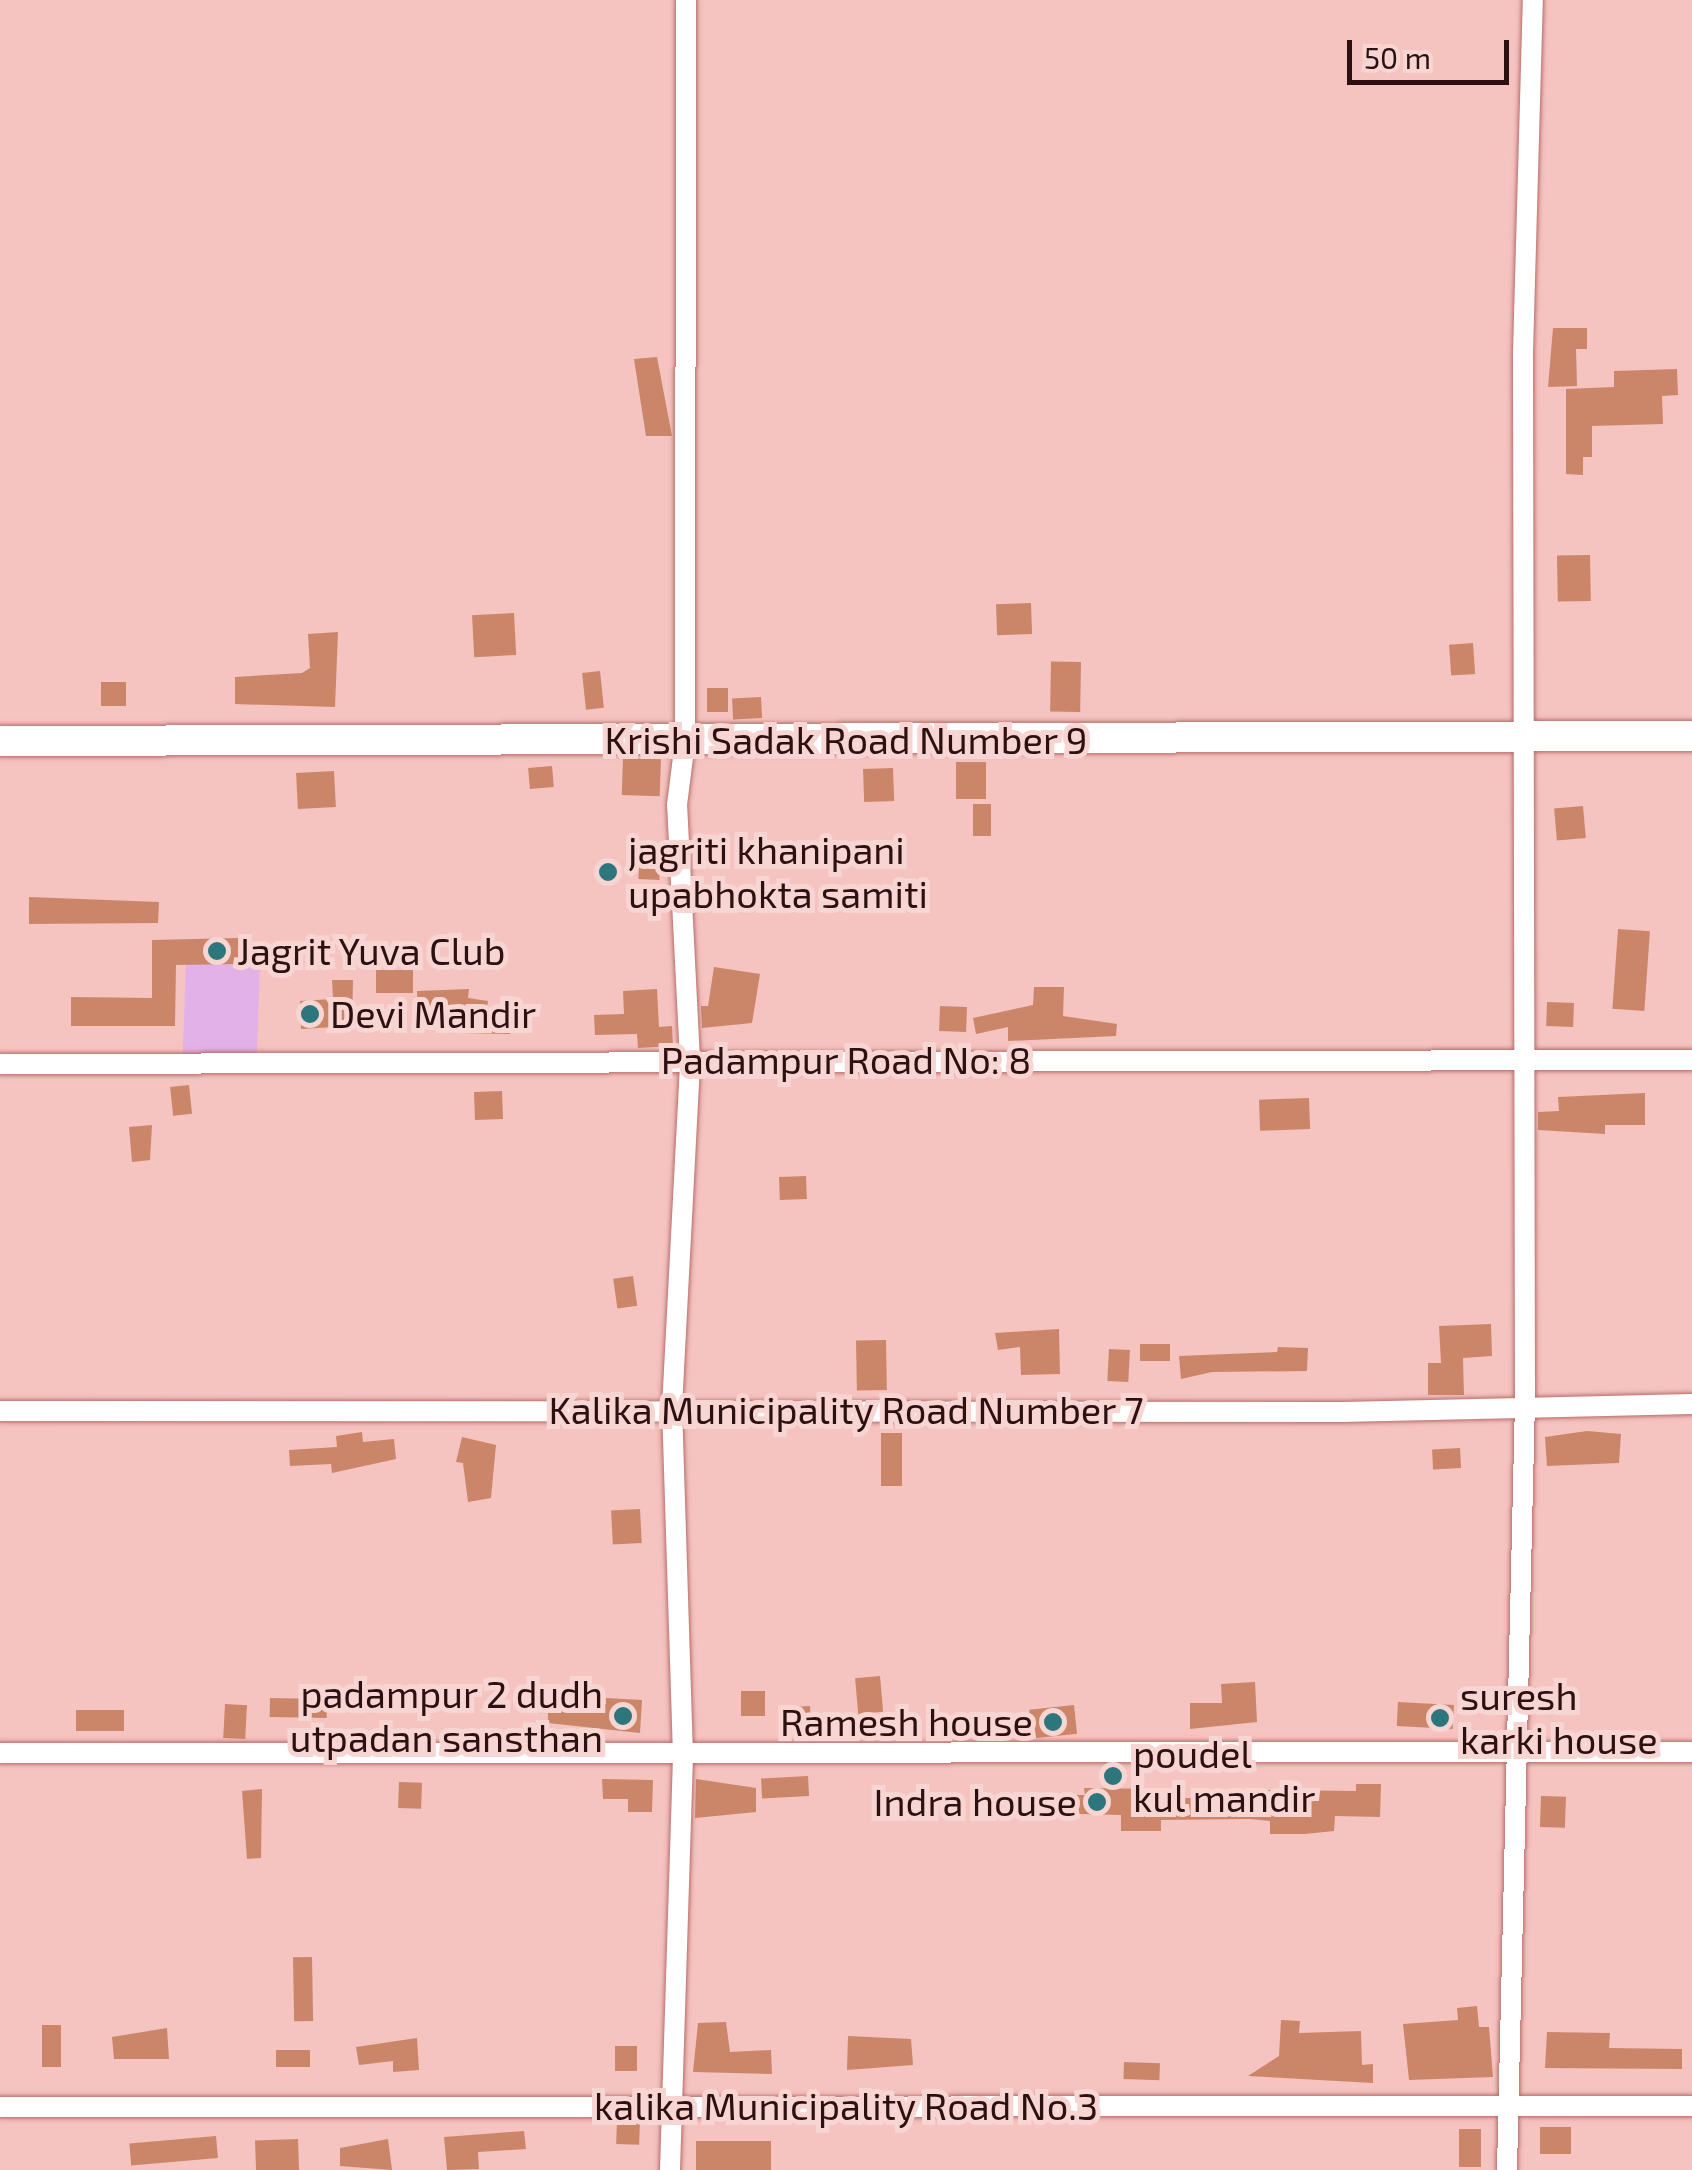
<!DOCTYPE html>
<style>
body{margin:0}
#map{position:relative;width:1692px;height:2170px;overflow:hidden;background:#f5c3c0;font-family:"Exo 2",sans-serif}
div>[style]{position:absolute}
.green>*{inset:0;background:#e1b1e7;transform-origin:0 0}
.building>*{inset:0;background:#cb8669;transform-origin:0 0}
.roads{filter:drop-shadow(0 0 2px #b76d69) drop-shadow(0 0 2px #b76d69)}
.street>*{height:20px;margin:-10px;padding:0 10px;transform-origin:10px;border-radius:10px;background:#fff}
.secondary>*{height:30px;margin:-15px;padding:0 15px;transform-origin:15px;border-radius:15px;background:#fff}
.dots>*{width:28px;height:28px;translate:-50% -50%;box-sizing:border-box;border:5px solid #f7d5d3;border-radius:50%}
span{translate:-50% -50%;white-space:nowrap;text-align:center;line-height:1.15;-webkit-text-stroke:10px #f7d5d3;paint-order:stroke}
.street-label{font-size:38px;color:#2d1010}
.poi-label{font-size:38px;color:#2d1010}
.left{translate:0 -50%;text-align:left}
.right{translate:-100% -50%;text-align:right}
.scale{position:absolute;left:1347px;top:40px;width:162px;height:45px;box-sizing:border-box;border:5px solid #2d1010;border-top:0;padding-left:12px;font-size:30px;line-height:35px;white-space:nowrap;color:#2d1010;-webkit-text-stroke:8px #f7d5d3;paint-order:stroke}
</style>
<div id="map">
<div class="green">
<i style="left:260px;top:964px;width:94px;height:74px;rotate:92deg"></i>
</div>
<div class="building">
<i style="clip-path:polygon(1553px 328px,1587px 328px,1587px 349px,1576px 349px,1577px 386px,1548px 387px)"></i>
<i style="clip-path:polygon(657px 357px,672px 436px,646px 436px,634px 359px)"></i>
<i style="clip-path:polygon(1677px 369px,1678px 395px,1662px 396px,1663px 424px,1592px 426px,1592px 457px,1583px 457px,1583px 475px,1566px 474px,1566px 389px,1614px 387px,1614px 371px)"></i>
<i style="left:1590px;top:555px;width:46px;height:33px;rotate:89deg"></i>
<i style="left:1031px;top:603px;width:31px;height:35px;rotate:88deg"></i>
<i style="left:514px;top:613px;width:42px;height:42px;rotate:87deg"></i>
<i style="clip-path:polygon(338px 632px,335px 707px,235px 704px,235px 677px,302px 673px,310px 668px,308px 634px)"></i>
<i style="left:1473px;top:643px;width:31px;height:24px;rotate:86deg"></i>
<i style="left:1081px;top:662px;width:50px;height:30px;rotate:91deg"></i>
<i style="left:600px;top:671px;width:37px;height:18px;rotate:84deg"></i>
<i style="left:126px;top:682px;width:24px;height:25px;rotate:90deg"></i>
<i style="left:707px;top:688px;width:21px;height:24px"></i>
<i style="left:761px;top:697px;width:21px;height:29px;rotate:87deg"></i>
<i style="left:623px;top:758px;width:38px;height:37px;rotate:2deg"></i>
<i style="left:986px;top:762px;width:37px;height:30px;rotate:90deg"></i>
<i style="left:552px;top:766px;width:21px;height:24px;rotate:85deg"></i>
<i style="left:893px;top:768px;width:33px;height:30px;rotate:88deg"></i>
<i style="left:334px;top:771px;width:36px;height:38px;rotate:87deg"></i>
<i style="left:973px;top:804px;width:18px;height:32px"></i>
<i style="left:1583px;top:806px;width:32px;height:29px;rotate:85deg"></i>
<i style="left:640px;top:848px;width:21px;height:31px;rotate:3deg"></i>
<i style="clip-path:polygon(29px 897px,159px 902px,158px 923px,29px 924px)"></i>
<i style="left:1618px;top:929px;width:32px;height:80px;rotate:4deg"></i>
<i style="clip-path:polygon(238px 938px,238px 964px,176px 965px,175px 1026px,71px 1026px,71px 997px,152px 998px,152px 940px)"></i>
<i style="clip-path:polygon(714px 967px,760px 974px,752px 1023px,702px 1028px,701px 1006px,708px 1006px)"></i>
<i style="left:413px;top:970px;width:23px;height:37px;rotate:90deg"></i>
<i style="clip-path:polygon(332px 980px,353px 980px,352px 1026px,301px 1029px,300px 1001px,333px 999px)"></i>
<i style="clip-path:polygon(1034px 987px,1064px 987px,1063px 1016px,1117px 1024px,1116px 1036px,1008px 1041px,1008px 1027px,976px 1034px,973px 1018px,1033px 1005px)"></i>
<i style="clip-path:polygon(469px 989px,468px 998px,488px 1001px,486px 1013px,509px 1012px,510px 1034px,463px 1033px,467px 1006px,418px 1012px,417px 991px)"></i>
<i style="clip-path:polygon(657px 989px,659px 1027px,672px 1026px,673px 1046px,638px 1048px,637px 1034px,595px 1035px,594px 1015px,624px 1014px,623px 991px)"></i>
<i style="left:1547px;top:1002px;width:27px;height:24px;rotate:2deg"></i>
<i style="left:940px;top:1006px;width:27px;height:25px;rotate:2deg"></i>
<i style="left:189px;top:1085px;width:29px;height:19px;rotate:84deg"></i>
<i style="left:502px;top:1091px;width:28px;height:28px;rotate:88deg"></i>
<i style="clip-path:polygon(1645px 1093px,1645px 1125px,1605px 1125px,1605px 1134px,1538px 1130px,1538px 1112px,1559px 1111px,1558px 1097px)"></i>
<i style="left:1309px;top:1098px;width:31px;height:50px;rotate:88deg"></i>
<i style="clip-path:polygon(152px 1125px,150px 1160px,132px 1162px,129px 1127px)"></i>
<i style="left:806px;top:1176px;width:23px;height:27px;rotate:88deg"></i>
<i style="left:633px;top:1276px;width:30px;height:20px;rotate:82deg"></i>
<i style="clip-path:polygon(1491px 1324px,1492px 1356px,1463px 1358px,1464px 1395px,1428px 1395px,1428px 1363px,1441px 1363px,1439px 1326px)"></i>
<i style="clip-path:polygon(1059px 1329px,1060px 1374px,1021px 1375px,1020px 1347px,998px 1350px,995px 1333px)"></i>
<i style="left:886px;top:1340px;width:50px;height:30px;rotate:89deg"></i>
<i style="left:1140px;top:1344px;width:30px;height:17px"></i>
<i style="clip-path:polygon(1278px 1347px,1308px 1348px,1307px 1371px,1212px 1372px,1181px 1379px,1179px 1356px,1277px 1352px)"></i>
<i style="left:1109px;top:1349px;width:21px;height:32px;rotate:3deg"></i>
<i style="clip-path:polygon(1587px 1431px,1621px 1434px,1619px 1463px,1547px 1466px,1545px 1437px)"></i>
<i style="clip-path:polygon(362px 1432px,363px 1442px,394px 1439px,396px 1459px,332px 1473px,331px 1464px,290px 1466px,289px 1450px,337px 1447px,336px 1436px)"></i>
<i style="left:881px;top:1433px;width:21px;height:53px"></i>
<i style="clip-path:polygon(462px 1437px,496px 1445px,491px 1498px,468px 1502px,463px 1463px,456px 1462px)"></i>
<i style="left:1460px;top:1448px;width:20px;height:28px;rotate:87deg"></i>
<i style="left:640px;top:1509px;width:34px;height:29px;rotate:87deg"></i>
<i style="left:880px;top:1676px;width:36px;height:25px;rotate:85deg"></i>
<i style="clip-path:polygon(1255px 1682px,1257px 1722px,1190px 1729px,1190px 1703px,1222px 1703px,1221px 1684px)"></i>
<i style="left:741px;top:1691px;width:24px;height:25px"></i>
<i style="left:270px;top:1698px;width:57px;height:19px;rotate:1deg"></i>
<i style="clip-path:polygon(606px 1698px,642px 1700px,640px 1733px,548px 1723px,548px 1703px,606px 1704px)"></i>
<i style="left:1398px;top:1702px;width:56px;height:24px;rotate:3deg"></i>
<i style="left:225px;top:1704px;width:22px;height:34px;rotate:3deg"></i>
<i style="left:1074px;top:1705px;width:29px;height:45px;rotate:84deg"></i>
<i style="left:810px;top:1706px;width:21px;height:28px;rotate:87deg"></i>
<i style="left:124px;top:1710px;width:21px;height:48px;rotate:90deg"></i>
<i style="left:808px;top:1776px;width:20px;height:47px;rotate:87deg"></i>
<i style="clip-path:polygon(602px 1779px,653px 1780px,652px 1812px,628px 1812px,628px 1799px,603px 1799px)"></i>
<i style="clip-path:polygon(696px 1779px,756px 1788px,756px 1812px,695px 1818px)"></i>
<i style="left:399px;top:1782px;width:23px;height:26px;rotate:2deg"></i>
<i style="clip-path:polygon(1356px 1784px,1381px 1784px,1380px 1817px,1335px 1816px,1334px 1831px,1305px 1834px,1270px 1834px,1270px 1821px,1250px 1819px,1161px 1820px,1161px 1831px,1121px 1831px,1121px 1815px,1038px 1813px,1038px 1795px,1085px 1795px,1084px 1788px,1161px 1789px,1161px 1798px,1203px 1798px,1270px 1790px,1356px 1791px)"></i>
<i style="clip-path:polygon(262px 1789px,261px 1858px,247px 1859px,242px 1791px)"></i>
<i style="left:1541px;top:1796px;width:25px;height:31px;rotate:2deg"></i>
<i style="left:312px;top:1957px;width:64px;height:19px;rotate:89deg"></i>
<i style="clip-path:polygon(1477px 2006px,1479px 2027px,1489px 2027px,1493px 2077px,1409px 2080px,1403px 2024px,1458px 2020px,1457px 2008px)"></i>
<i style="clip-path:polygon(1281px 2020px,1300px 2021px,1299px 2033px,1361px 2031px,1362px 2065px,1373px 2064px,1373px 2083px,1248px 2076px,1279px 2056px)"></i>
<i style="clip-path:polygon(726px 2022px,730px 2052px,771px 2050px,772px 2074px,693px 2072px,698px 2023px)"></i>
<i style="left:42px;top:2025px;width:19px;height:42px"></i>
<i style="clip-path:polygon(167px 2028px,169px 2059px,114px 2059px,112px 2037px)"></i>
<i style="clip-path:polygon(1547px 2032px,1610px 2033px,1609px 2048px,1682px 2049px,1682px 2069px,1545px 2068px)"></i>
<i style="clip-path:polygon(848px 2036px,911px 2039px,913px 2065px,847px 2070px)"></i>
<i style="clip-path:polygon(417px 2038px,419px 2070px,393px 2072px,393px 2061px,359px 2065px,356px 2047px)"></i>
<i style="left:615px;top:2046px;width:22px;height:25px"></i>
<i style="left:310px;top:2050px;width:17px;height:34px;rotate:90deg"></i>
<i style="left:1124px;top:2062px;width:36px;height:17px;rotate:2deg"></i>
<i style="left:617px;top:2120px;width:23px;height:24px;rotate:2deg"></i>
<i style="left:1540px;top:2127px;width:31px;height:27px"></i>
<i style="left:1459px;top:2129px;width:22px;height:38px"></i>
<i style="clip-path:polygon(524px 2131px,526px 2149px,478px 2152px,479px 2169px,447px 2170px,444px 2137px)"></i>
<i style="left:216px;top:2136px;width:22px;height:87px;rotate:85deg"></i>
<i style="left:298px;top:2139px;width:31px;height:43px;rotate:88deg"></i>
<i style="clip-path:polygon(388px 2139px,392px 2170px,340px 2166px,340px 2148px)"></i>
<i style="left:771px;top:2141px;width:29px;height:75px;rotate:90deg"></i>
</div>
<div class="roads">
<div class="street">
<i style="left:0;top:1064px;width:1692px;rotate:-0.14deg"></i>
<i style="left:0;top:1411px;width:1342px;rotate:0.04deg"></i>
<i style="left:1342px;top:1412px;width:350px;rotate:-1.3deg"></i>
<i style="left:0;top:1753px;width:1692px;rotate:-0.03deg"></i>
<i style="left:0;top:2107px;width:1692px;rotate:-0.03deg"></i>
<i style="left:670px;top:2170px;width:414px;rotate:-88.2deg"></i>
<i style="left:683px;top:1756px;width:348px;rotate:-91.8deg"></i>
<i style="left:672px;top:1408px;width:348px;rotate:-87deg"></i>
<i style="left:690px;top:1060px;width:255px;rotate:-92.9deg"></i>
<i style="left:677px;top:805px;width:64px;rotate:-82.8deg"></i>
<i style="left:685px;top:742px;width:742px;rotate:-89.92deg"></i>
<i style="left:1507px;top:2170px;width:767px;rotate:-88.66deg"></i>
<i style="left:1525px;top:1403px;width:1051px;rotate:-90.11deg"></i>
<i style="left:1523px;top:352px;width:352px;rotate:-88.4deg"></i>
</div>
<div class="secondary">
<i style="left:0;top:741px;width:1692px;rotate:-0.17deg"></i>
</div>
</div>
<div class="dots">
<i style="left:608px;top:872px;background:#2d767c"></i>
<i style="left:217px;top:951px;background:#2d767c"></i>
<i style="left:310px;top:1014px;background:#2d767c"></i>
<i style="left:623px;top:1716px;background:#2d767c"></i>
<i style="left:1440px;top:1718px;background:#2d767c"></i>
<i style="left:1053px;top:1722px;background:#2d767c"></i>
<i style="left:1113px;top:1776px;background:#2d767c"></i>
<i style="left:1097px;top:1802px;background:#2d767c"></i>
</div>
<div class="street-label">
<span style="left:846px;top:740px">Krishi Sadak Road Number 9</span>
<span style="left:846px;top:1060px">Padampur Road No: 8</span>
<span style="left:846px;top:1410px">Kalika Municipality Road Number 7</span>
<span style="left:846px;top:2106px">kalika Municipality Road No.3</span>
</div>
<div class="poi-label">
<span class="left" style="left:628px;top:872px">jagriti khanipani<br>upabhokta samiti</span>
<span class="left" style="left:237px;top:951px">Jagrit Yuva Club</span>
<span class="left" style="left:330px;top:1014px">Devi Mandir</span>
<span class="right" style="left:603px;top:1716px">padampur 2 dudh<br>utpadan sansthan</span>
<span class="left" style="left:1460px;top:1718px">suresh<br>karki house</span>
<span class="right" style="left:1033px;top:1722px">Ramesh house</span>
<span class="left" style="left:1133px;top:1776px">poudel<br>kul mandir</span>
<span class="right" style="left:1077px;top:1802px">Indra house</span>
</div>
<div class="scale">50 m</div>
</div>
